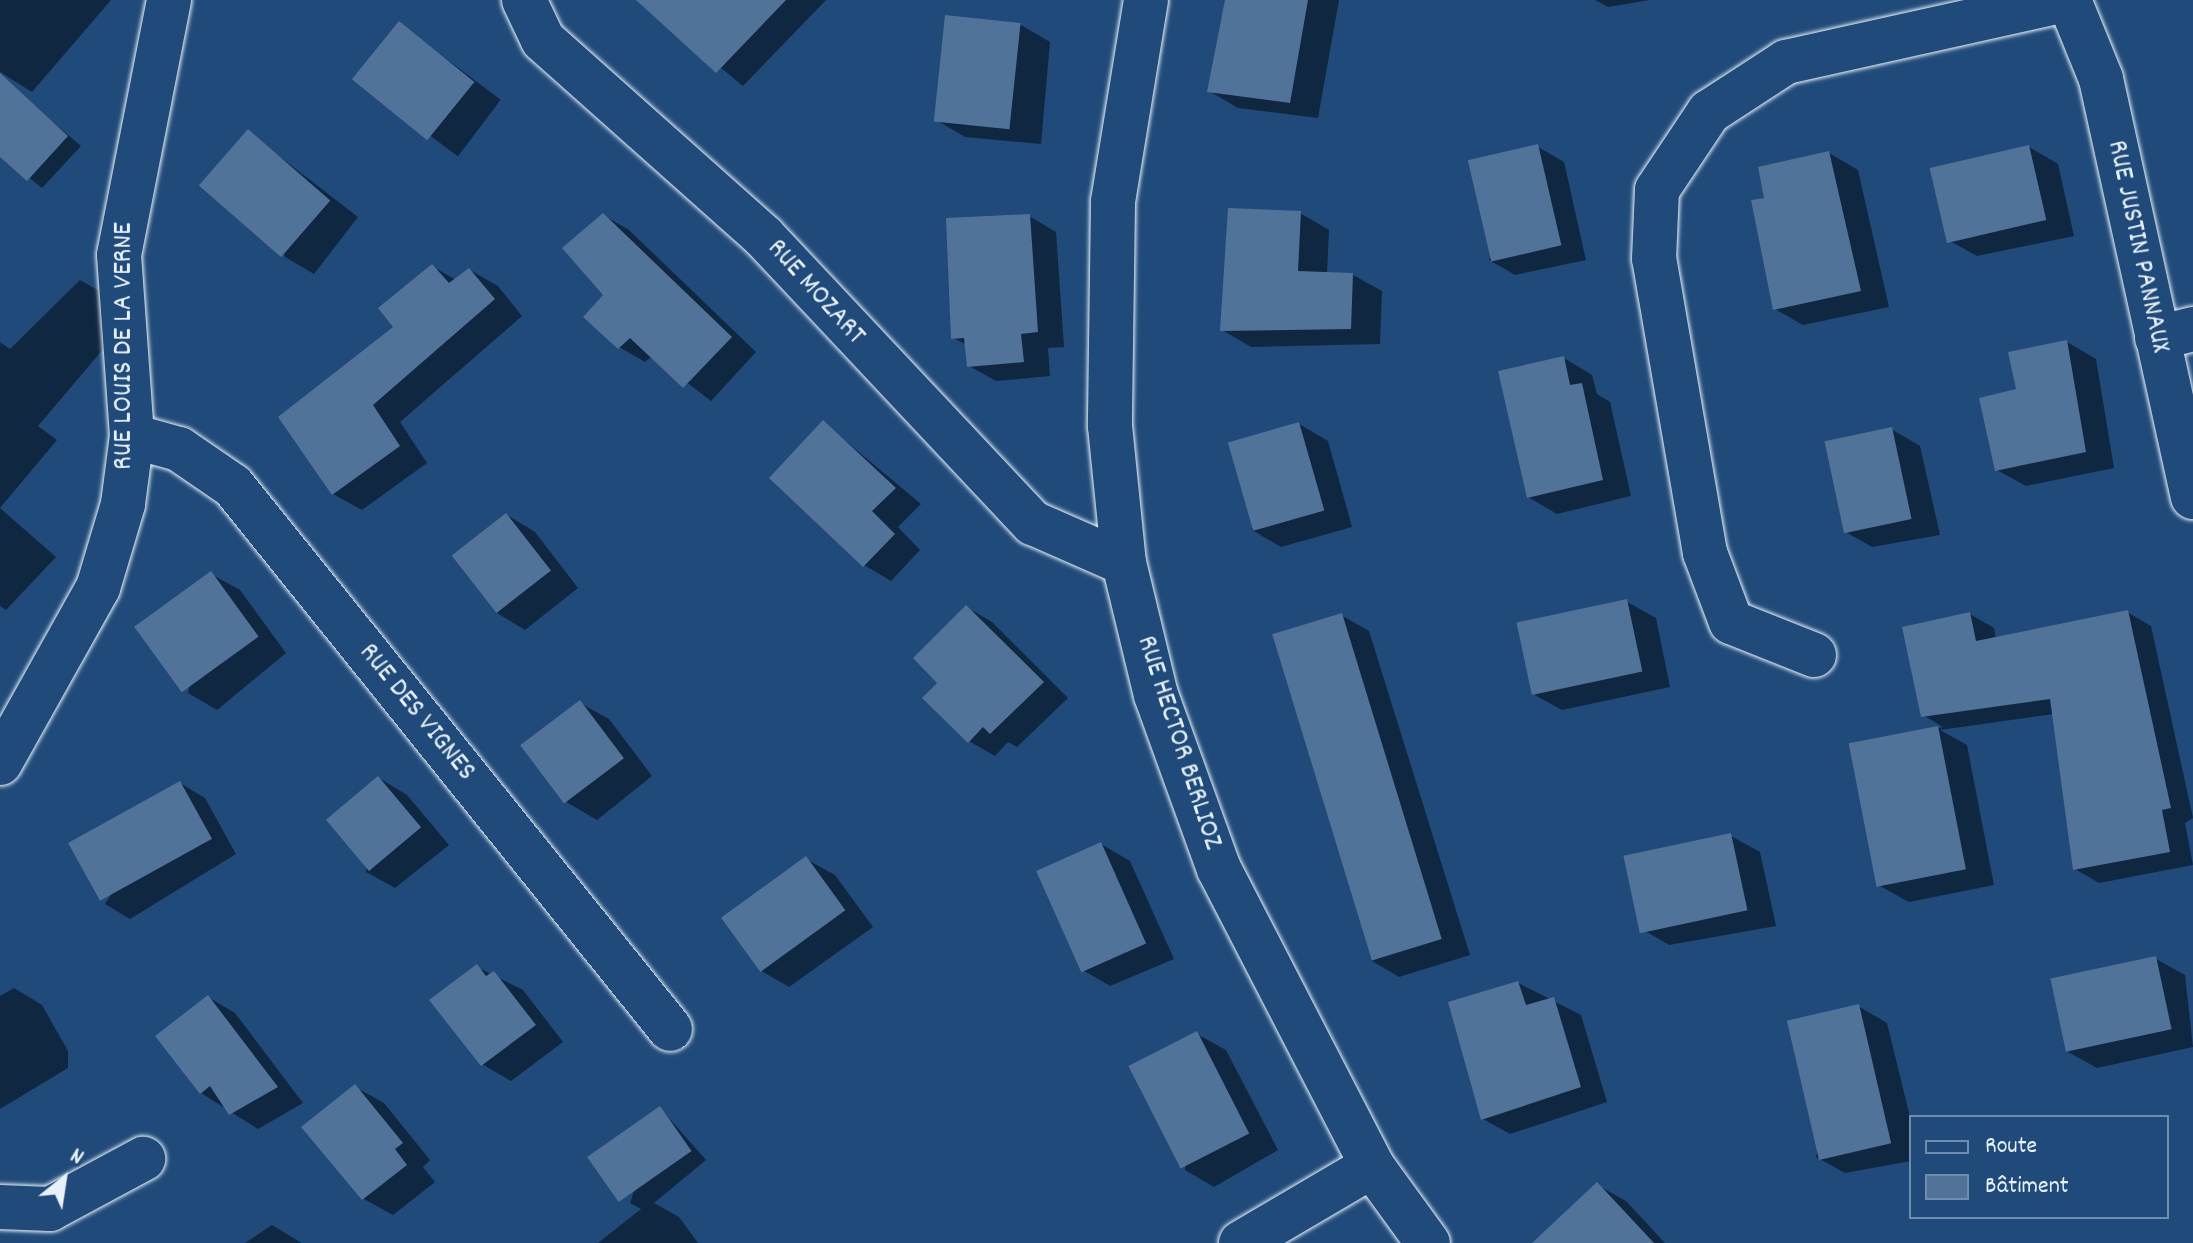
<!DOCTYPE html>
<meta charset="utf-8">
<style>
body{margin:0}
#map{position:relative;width:2193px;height:1243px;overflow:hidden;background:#1f4a7a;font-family:Dekko,sans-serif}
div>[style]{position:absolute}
.shadow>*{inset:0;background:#0007;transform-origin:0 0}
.building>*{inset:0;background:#517399;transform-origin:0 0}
.roads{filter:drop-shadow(0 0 2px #e8f1f8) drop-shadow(0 0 2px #e8f1f8)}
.minor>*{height:44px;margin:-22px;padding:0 22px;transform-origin:22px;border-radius:22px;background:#1f4a7a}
span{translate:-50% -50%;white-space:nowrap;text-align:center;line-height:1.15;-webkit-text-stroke:6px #1f4a7a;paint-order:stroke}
.street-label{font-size:28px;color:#e8f1f8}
.legend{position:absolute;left:1909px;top:1115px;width:260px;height:104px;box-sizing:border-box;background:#1f4a7a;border:2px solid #6f8dac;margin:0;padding:10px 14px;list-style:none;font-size:24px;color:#e8f1f8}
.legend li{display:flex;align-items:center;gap:16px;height:40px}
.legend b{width:40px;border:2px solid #6f8dac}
.north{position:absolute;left:24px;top:1139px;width:80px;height:80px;-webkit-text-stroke:6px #1f4a7a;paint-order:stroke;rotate:30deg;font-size:22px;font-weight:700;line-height:32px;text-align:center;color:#e8f1f8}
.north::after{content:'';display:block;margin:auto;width:28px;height:36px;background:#e8f1f8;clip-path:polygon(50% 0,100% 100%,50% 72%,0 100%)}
</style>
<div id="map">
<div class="shadow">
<i style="clip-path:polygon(0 0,111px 0,32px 92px,0 72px)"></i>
<i style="clip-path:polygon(639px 0,826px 0,743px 86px)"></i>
<i style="clip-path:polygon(1227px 0,1339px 0,1318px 118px,1238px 108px,1209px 91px)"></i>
<i style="clip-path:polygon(1595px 0,1650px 0,1608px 7px)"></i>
<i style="left:400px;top:24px;width:126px;height:71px;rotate:37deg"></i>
<i style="clip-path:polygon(1021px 25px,1050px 42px,1041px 144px,965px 137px,936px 120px)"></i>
<i style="clip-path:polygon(19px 93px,81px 146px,42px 188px,0 154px,0 113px)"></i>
<i style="clip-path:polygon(248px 132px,358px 217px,314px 274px,285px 257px)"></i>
<i style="clip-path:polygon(1538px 147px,1564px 162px,1586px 260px,1515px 275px,1489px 260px)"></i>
<i style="clip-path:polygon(2029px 147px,2058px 164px,2074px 236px,1977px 256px,1948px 240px)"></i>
<i style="clip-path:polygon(1829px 153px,1858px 170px,1889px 307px,1803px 325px,1775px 309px,1767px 200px)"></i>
<i style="clip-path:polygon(1300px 213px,1329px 230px,1327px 274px,1353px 275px,1382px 291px,1380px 344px,1251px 347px,1222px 330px)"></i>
<i style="clip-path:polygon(603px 215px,629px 230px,756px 352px,711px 401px,652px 356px,645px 362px,619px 347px,606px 295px)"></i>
<i style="clip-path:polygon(1029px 216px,1056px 232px,1064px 347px,1048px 348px,1050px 376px,996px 381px,969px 366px,967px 345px,953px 338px)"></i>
<i style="clip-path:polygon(432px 266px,456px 280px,470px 270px,498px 286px,522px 316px,400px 422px,427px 463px,362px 510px,333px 494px)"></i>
<i style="clip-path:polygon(80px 280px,105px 294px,122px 327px,38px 426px,57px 440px,0 508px,56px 557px,6px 610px,0 606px,0 342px,10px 349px)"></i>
<i style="clip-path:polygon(2067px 342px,2096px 359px,2114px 468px,2026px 486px,1997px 470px,2019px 391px)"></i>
<i style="clip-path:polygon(1564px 358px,1592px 375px,1597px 394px,1610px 402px,1631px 496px,1557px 514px,1528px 497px)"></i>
<i style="clip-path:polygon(824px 423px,921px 504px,898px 527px,920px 550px,891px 581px,864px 565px)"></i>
<i style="clip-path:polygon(1299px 424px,1328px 441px,1352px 527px,1281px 547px,1252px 530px)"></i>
<i style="clip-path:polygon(1891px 429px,1920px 446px,1940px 535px,1872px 547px,1844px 531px)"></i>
<i style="clip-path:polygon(507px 515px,535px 532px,578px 588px,525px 630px,497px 613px,454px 556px)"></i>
<i style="clip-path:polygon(211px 574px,240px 590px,286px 653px,217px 710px,188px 693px)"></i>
<i style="clip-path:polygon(1627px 602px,1656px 618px,1670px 687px,1562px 710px,1533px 694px)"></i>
<i style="clip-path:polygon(966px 607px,992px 622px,1068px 698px,1017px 747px,1008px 742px,995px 756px,969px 741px)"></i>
<i style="clip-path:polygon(2127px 612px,2151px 626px,2193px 818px,2185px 823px,2193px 865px,2099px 883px,2075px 869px,2054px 714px,1940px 730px,1967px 745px,1994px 885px,1909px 902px,1880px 886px,1852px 745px,1943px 727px,1923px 715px,1970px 614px,1994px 628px,1996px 639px)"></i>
<i style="clip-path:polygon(1341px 615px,1369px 631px,1470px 955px,1399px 977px,1372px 961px)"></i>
<i style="clip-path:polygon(580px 703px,609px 719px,652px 776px,597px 820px,568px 803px,525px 748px)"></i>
<i style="clip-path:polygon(379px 778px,407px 795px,449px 845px,395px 888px,366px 872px)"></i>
<i style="clip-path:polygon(180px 783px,205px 798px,236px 854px,130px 919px,105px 904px)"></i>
<i style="clip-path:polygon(1731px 836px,1760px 852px,1776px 926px,1669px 945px,1640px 928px)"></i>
<i style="clip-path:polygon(1101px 844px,1130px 861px,1174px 959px,1110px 986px,1081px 969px)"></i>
<i style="clip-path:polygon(806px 859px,835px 875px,873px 927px,789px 987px,760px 970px)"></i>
<i style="clip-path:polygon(2156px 959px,2185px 975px,2193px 1047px,2097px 1068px,2068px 1052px)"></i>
<i style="clip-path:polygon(477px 967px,523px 990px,563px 1042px,511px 1081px,482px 1064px)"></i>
<i style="clip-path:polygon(1518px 983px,1581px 1015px,1607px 1102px,1510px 1134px,1483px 1119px)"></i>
<i style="clip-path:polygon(14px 988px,42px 1005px,68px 1051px,68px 1068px,0 1109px,0 996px)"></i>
<i style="clip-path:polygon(208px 997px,235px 1013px,303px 1103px,258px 1129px,201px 1093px)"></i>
<i style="clip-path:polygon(1858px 1006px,1887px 1023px,1911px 1121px,1911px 1161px,1845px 1173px,1816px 1157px)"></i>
<i style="clip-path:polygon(1197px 1034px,1226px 1050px,1278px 1150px,1214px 1187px,1185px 1170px)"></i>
<i style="clip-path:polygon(355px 1087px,384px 1103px,430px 1160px,423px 1167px,435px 1182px,393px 1215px,364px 1199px)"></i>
<i style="clip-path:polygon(660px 1108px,706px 1160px,654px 1203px,679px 1217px,698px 1243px,598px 1243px,641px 1209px,630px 1203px)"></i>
<i style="clip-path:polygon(1597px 1185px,1626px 1201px,1665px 1243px,1552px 1243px)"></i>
<i style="clip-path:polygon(272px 1225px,300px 1242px,301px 1243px,245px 1243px)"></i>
</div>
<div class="building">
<i style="clip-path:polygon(636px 0,786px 0,716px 73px)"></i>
<i style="clip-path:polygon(1225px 0,1308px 0,1290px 103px,1207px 92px)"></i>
<i style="left:945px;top:15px;width:76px;height:107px;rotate:6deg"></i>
<i style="left:399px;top:21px;width:97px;height:75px;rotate:39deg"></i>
<i style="clip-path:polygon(0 73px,68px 136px,27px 181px,0 157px)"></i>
<i style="left:248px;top:129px;width:109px;height:75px;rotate:41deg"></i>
<i style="left:1538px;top:144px;width:104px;height:72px;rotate:77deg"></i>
<i style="left:2029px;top:145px;width:77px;height:102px;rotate:77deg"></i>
<i style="clip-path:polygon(1829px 151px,1861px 291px,1773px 310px,1751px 200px,1764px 198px,1758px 167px)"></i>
<i style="clip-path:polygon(1228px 208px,1301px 211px,1298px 271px,1353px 273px,1351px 329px,1220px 331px)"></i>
<i style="clip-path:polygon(603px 213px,732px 337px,683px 388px,630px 338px,618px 349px,583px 317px,603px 295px,562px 248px)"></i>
<i style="clip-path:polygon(1030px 214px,1038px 332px,1021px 334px,1024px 362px,967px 367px,964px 338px,951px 339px,946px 218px)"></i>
<i style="clip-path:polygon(432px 264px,449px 283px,469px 268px,495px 299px,373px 405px,400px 446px,332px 495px,278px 417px,393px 327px,378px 308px)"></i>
<i style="clip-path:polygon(2067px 340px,2086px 452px,1995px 471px,1979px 398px,2016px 389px,2008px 352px)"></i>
<i style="clip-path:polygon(1564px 356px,1570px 385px,1582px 383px,1603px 480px,1527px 498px,1498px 371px)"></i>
<i style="clip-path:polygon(823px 420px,896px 488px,872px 511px,895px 534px,863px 567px,769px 478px)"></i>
<i style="left:1299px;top:422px;width:92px;height:74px;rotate:74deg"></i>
<i style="left:1892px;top:427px;width:94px;height:69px;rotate:78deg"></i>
<i style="left:506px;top:513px;width:73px;height:69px;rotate:52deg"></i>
<i style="left:211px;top:571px;width:81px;height:95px;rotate:54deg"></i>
<i style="left:1627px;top:599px;width:74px;height:113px;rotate:78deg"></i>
<i style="clip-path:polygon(966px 605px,1044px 682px,990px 734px,983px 727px,968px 743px,922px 698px,937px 683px,913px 658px)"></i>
<i style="clip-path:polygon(2128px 610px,2171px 808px,2162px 810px,2170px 852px,2073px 870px,2050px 699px,1921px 717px,1902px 627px,1970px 612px,1976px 641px)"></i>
<i style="left:1342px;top:613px;width:341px;height:73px;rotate:73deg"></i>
<i style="left:580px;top:700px;width:73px;height:75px;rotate:53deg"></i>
<i style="left:1938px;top:726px;width:146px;height:91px;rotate:79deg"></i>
<i style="left:378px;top:776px;width:67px;height:68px;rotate:50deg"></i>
<i style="left:180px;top:781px;width:66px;height:128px;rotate:61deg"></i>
<i style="left:1731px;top:833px;width:79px;height:110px;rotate:78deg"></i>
<i style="left:1101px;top:842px;width:111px;height:71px;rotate:66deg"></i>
<i style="left:806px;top:856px;width:67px;height:105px;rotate:54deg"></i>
<i style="left:2156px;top:956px;width:75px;height:108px;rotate:78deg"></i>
<i style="clip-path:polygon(477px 964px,486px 976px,494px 971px,536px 1025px,481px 1066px,429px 1000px)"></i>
<i style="clip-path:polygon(1518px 981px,1526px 1005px,1554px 997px,1581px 1087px,1481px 1120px,1448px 1002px)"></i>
<i style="clip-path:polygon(208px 995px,278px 1087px,229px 1115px,210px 1086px,200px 1094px,155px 1036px)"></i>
<i style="left:1859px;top:1004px;width:143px;height:74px;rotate:77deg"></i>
<i style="left:1197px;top:1031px;width:115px;height:77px;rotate:63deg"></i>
<i style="clip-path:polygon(355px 1084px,403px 1143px,395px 1149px,407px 1165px,362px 1200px,301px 1127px)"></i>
<i style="left:660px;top:1106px;width:55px;height:89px;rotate:55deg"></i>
<i style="clip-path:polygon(1597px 1182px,1654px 1243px,1532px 1243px)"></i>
</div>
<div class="roads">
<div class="minor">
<i style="left:524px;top:0;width:44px;rotate:64.6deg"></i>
<i style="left:543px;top:40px;width:296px;rotate:41.7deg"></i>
<i style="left:764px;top:237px;width:393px;rotate:46.8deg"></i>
<i style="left:1033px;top:523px;width:99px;rotate:23.7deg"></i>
<i style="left:1146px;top:0;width:205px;rotate:99.3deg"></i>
<i style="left:1113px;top:202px;width:224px;rotate:90.8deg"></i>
<i style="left:1110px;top:426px;width:138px;rotate:84.2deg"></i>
<i style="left:1124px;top:563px;width:136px;rotate:76.4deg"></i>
<i style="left:1156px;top:695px;width:185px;rotate:70.1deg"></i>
<i style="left:1219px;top:869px;width:334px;rotate:62.7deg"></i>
<i style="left:1372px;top:1166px;width:95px;rotate:54deg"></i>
<i style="left:2069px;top:0;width:85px;rotate:67.9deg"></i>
<i style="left:2101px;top:79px;width:428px;rotate:77.6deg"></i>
<i style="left:2157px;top:338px;width:37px;rotate:-14deg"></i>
<i style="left:132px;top:436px;width:49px;rotate:15.5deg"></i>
<i style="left:179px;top:449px;width:65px;rotate:34.4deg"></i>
<i style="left:233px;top:486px;width:697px;rotate:51.17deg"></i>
<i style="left:1814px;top:655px;width:89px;rotate:-158.3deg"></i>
<i style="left:1731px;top:622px;width:74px;rotate:-110.6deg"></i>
<i style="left:1705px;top:553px;width:298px;rotate:-99.8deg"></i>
<i style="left:1654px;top:259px;width:69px;rotate:-87.5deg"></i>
<i style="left:1657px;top:190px;width:94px;rotate:-56.3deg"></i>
<i style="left:1709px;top:112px;width:92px;rotate:-33deg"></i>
<i style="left:1786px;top:62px;width:287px;rotate:-12.5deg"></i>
<i style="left:0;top:763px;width:201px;rotate:-60.8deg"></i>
<i style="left:98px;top:588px;width:88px;rotate:-73.4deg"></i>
<i style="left:123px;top:504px;width:69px;rotate:-82.5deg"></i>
<i style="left:132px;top:436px;width:181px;rotate:-94.1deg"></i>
<i style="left:119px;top:255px;width:260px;rotate:-78.9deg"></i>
<i style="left:0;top:1207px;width:50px;rotate:2.3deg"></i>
<i style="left:50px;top:1209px;width:106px;rotate:-28.3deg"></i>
<i style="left:1241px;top:1243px;width:152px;rotate:-30.4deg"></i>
</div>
</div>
<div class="street-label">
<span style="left:2137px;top:247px;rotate:78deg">RUE JUSTIN PANNAUX</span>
<span style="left:815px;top:293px;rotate:48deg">RUE MOZART</span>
<span style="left:125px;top:346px;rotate:-90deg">RUE LOUIS DE LA VERNE</span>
<span style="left:416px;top:713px;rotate:51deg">RUE DES VIGNES</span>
<span style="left:1178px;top:743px;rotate:72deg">RUE HECTOR BERLIOZ</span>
</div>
<ul class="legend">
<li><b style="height:10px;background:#1f4a7a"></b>Route</li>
<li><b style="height:22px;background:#517399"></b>Bâtiment</li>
</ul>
<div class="north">N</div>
</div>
